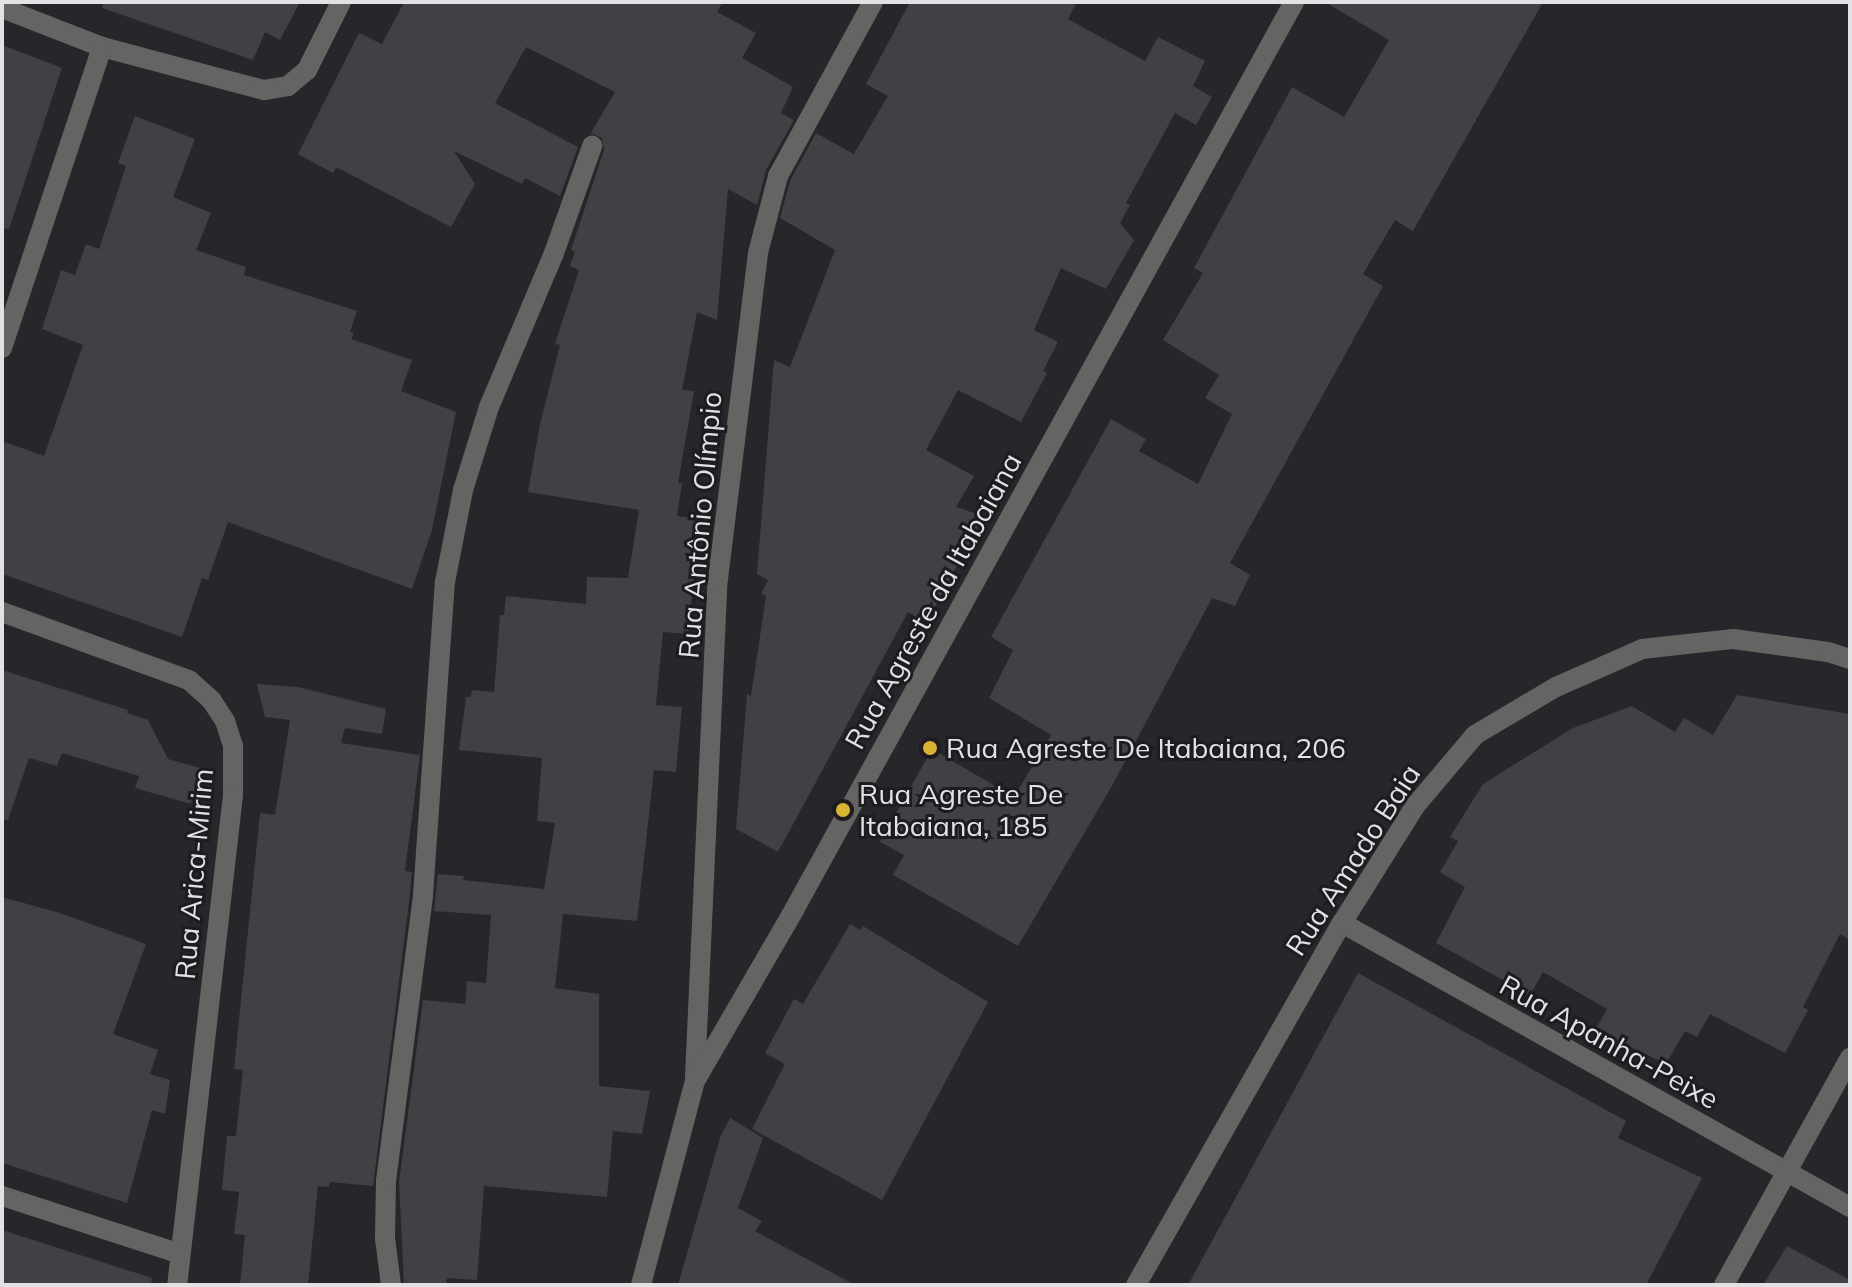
<!DOCTYPE html>
<meta charset="utf-8">
<style>
body{margin:0}
#map{position:relative;width:1852px;height:1287px;overflow:hidden;background:#27262a;font-family:Mulish,sans-serif}
div>[style]{position:absolute}
.building>*{inset:0;background:#414044}
.minor>*{height:20px;margin:-10px;padding:0 10px;transform-origin:10px;border-radius:10px;background:#656462}
.dots>*{width:22px;height:22px;translate:-50% -50%;box-sizing:border-box;border:4px solid #1e1c20;border-radius:50%}
span{translate:-50% -50%;white-space:nowrap;text-align:center;line-height:1.15;-webkit-text-stroke:6px #1e1c20;paint-order:stroke}
.street-label{font-size:28px;color:#e2e1e4}
.poi-label{font-size:28px;color:#e2e1e4}
.left{translate:0 -50%;text-align:left}
.frame{position:absolute;inset:0;border:4px solid #e2e1e4;pointer-events:none}
</style>
<div id="map">
<div class="building">
<i style="clip-path:polygon(103px 2px,300px 2px,280px 40px,265px 32px,253px 60px,102px 8px)"></i>
<i style="clip-path:polygon(404px 2px,723px 2px,717px 12px,756px 33px,742px 58px,793px 87px,781px 113px,794px 120px,766px 170px,757px 205px,728px 189px,717px 320px,697px 312px,682px 390px,694px 391px,678px 483px,682px 483px,677px 516px,699px 519px,688px 634px,663px 632px,656px 705px,682px 707px,676px 772px,654px 770px,637px 921px,563px 914px,555px 988px,599px 994px,599px 1086px,650px 1091px,642px 1134px,613px 1131px,607px 1197px,484px 1186px,477px 1280px,447px 1278px,446px 1285px,404px 1285px,399px 1182px,423px 1000px,465px 1004px,467px 981px,486px 983px,491px 915px,434px 911px,438px 874px,464px 876px,463px 880px,544px 889px,555px 823px,537px 821px,542px 758px,459px 750px,466px 697px,471px 697px,472px 690px,494px 692px,500px 615px,504px 615px,506px 596px,586px 604px,587px 577px,628px 578px,639px 510px,528px 492px,540px 424px,560px 345px,555px 344px,579px 270px,570px 266px,575px 252px,571px 250px,604px 150px,602px 138px,591px 133px,615px 92px,526px 47px,495px 103px,578px 147px,560px 196px,525px 178px,522px 184px,454px 151px,475px 184px,451px 227px,336px 167px,333px 173px,298px 154px,359px 33px,382px 44px)"></i>
<i style="clip-path:polygon(910px 2px,1077px 2px,1068px 19px,1145px 61px,1158px 37px,1205px 61px,1193px 86px,1212px 97px,1196px 125px,1175px 113px,1126px 203px,1130px 205px,1120px 223px,1134px 240px,1106px 289px,1061px 268px,1034px 330px,1058px 342px,1043px 371px,1047px 373px,1021px 422px,958px 390px,926px 450px,974px 476px,956px 507px,984px 516px,926px 623px,908px 612px,778px 852px,736px 829px,747px 694px,751px 696px,766px 596px,761px 593px,768px 580px,757px 574px,774px 360px,790px 367px,835px 250px,780px 218px,790px 181px,816px 133px,854px 154px,888px 96px,866px 84px)"></i>
<i style="clip-path:polygon(1325px 2px,1543px 2px,1413px 231px,1395px 220px,1363px 274px,1383px 286px,1230px 563px,1250px 575px,1235px 606px,1212px 598px,1113px 784px,1018px 946px,893px 875px,904px 855px,880px 842px,932px 749px,1014px 797px,1051px 735px,989px 698px,1013px 650px,991px 637px,1111px 419px,1146px 439px,1139px 451px,1198px 484px,1232px 414px,1205px 398px,1219px 375px,1163px 340px,1203px 273px,1194px 268px,1292px 87px,1344px 117px,1389px 40px)"></i>
<i style="clip-path:polygon(2px 45px,62px 68px,9px 229px,2px 228px)"></i>
<i style="clip-path:polygon(135px 116px,195px 139px,173px 197px,211px 213px,196px 250px,246px 267px,244px 275px,357px 311px,350px 332px,354px 333px,351px 339px,412px 360px,401px 391px,456px 412px,432px 530px,412px 589px,228px 522px,208px 580px,202px 578px,182px 637px,2px 574px,2px 441px,44px 456px,83px 345px,42px 329px,61px 270px,75px 275px,86px 244px,99px 249px,126px 166px,118px 163px)"></i>
<i style="clip-path:polygon(2px 670px,128px 710px,127px 713px,148px 720px,168px 759px,200px 768px,191px 804px,135px 788px,139px 776px,62px 753px,57px 766px,29px 758px,8px 820px,2px 819px)"></i>
<i style="clip-path:polygon(257px 684px,298px 687px,386px 709px,382px 734px,345px 728px,341px 743px,420px 755px,405px 871px,412px 872px,410px 894px,373px 1186px,330px 1182px,329px 1187px,318px 1186px,308px 1285px,240px 1285px,245px 1235px,234px 1234px,239px 1192px,222px 1190px,227px 1136px,236px 1136px,243px 1070px,234px 1069px,260px 813px,275px 815px,290px 720px,265px 717px)"></i>
<i style="clip-path:polygon(1737px 695px,1850px 714px,1850px 940px,1840px 934px,1803px 1007px,1808px 1010px,1785px 1053px,1710px 1014px,1697px 1037px,1685px 1031px,1666px 1064px,1595px 1030px,1607px 1009px,1543px 972px,1530px 995px,1436px 943px,1465px 887px,1440px 872px,1458px 841px,1450px 837px,1483px 784px,1573px 728px,1632px 706px,1675px 732px,1684px 718px,1713px 735px)"></i>
<i style="clip-path:polygon(2px 897px,60px 913px,146px 944px,113px 1034px,158px 1050px,150px 1074px,170px 1080px,165px 1114px,152px 1110px,127px 1203px,2px 1163px)"></i>
<i style="clip-path:polygon(850px 924px,860px 930px,863px 926px,988px 1002px,882px 1200px,752px 1129px,785px 1064px,765px 1053px,794px 999px,803px 1004px)"></i>
<i style="clip-path:polygon(1358px 973px,1626px 1121px,1618px 1138px,1702px 1178px,1646px 1285px,1188px 1285px)"></i>
<i style="clip-path:polygon(730px 1118px,763px 1138px,738px 1208px,762px 1221px,755px 1231px,855px 1285px,678px 1285px,720px 1138px)"></i>
<i style="clip-path:polygon(2px 1230px,152px 1278px,151px 1285px,2px 1285px)"></i>
<i style="clip-path:polygon(1787px 1246px,1850px 1280px,1850px 1285px,1763px 1285px)"></i>
</div>
<div class="minor">
<i style="left:2px;top:8px;width:107px;rotate:21.3deg"></i>
<i style="left:102px;top:47px;width:168px;rotate:14.9deg"></i>
<i style="left:264px;top:90px;width:24px;rotate:-9deg"></i>
<i style="left:288px;top:86px;width:25px;rotate:-40deg"></i>
<i style="left:307px;top:70px;width:76px;rotate:-63.4deg"></i>
<i style="left:2px;top:348px;width:317px;rotate:-71.6deg"></i>
<i style="left:2px;top:612px;width:199px;rotate:20deg"></i>
<i style="left:189px;top:680px;width:31px;rotate:42deg"></i>
<i style="left:212px;top:701px;width:24px;rotate:57deg"></i>
<i style="left:225px;top:721px;width:26px;rotate:72deg"></i>
<i style="left:233px;top:746px;width:49px;rotate:90deg"></i>
<i style="left:233px;top:795px;width:493px;rotate:96.5deg"></i>
<i style="left:1342px;top:923px;width:582px;rotate:29.21deg"></i>
<i style="left:695px;top:1077px;width:499px;rotate:-87.4deg"></i>
<i style="left:718px;top:579px;width:328px;rotate:-83deg"></i>
<i style="left:758px;top:253px;width:80px;rotate:-75.4deg"></i>
<i style="left:778px;top:176px;width:198px;rotate:-61.4deg"></i>
<i style="left:2px;top:1196px;width:187px;rotate:18deg"></i>
<i style="left:391px;top:1285px;width:47px;rotate:-97.3deg"></i>
<i style="left:385px;top:1238px;width:57px;rotate:-89deg"></i>
<i style="left:386px;top:1181px;width:288px;rotate:-82.6deg"></i>
<i style="left:423px;top:895px;width:314px;rotate:-86deg"></i>
<i style="left:445px;top:582px;width:94px;rotate:-78.9deg"></i>
<i style="left:463px;top:490px;width:87px;rotate:-72.6deg"></i>
<i style="left:489px;top:407px;width:167px;rotate:-67.1deg"></i>
<i style="left:554px;top:253px;width:114px;rotate:-70.4deg"></i>
<i style="left:641px;top:1285px;width:211px;rotate:-75.2deg"></i>
<i style="left:695px;top:1081px;width:198px;rotate:-59.9deg"></i>
<i style="left:794px;top:910px;width:1037px;rotate:-61.16deg"></i>
<i style="left:1136px;top:1285px;width:417px;rotate:-60.4deg"></i>
<i style="left:1342px;top:923px;width:138px;rotate:-58deg"></i>
<i style="left:1415px;top:806px;width:93px;rotate:-49.8deg"></i>
<i style="left:1475px;top:735px;width:94px;rotate:-30.7deg"></i>
<i style="left:1556px;top:687px;width:94px;rotate:-23.8deg"></i>
<i style="left:1642px;top:649px;width:92px;rotate:-6.3deg"></i>
<i style="left:1733px;top:639px;width:96px;rotate:7.8deg"></i>
<i style="left:1828px;top:652px;width:23px;rotate:18deg"></i>
<i style="left:1724px;top:1285px;width:260px;rotate:-61deg"></i>
</div>
<div class="dots">
<i style="left:930px;top:748px;background:#d9b434"></i>
<i style="left:843px;top:810px;background:#d9b434"></i>
</div>
<div class="street-label">
<span style="left:700px;top:525px;rotate:-85deg">Rua Antônio Olímpio</span>
<span style="left:933px;top:601px;rotate:-61deg">Rua Agreste da Itabaiana</span>
<span style="left:1353px;top:860px;rotate:-57deg">Rua Amado Baia</span>
<span style="left:194px;top:874px;rotate:-85deg">Rua Arica-Mirim</span>
<span style="left:1609px;top:1042px;rotate:29deg">Rua Apanha-Peixe</span>
</div>
<div class="poi-label">
<span class="left" style="left:946px;top:748px">Rua Agreste De Itabaiana, 206</span>
<span class="left" style="left:859px;top:810px">Rua Agreste De<br>Itabaiana, 185</span>
</div>
<div class="frame"></div>
</div>
